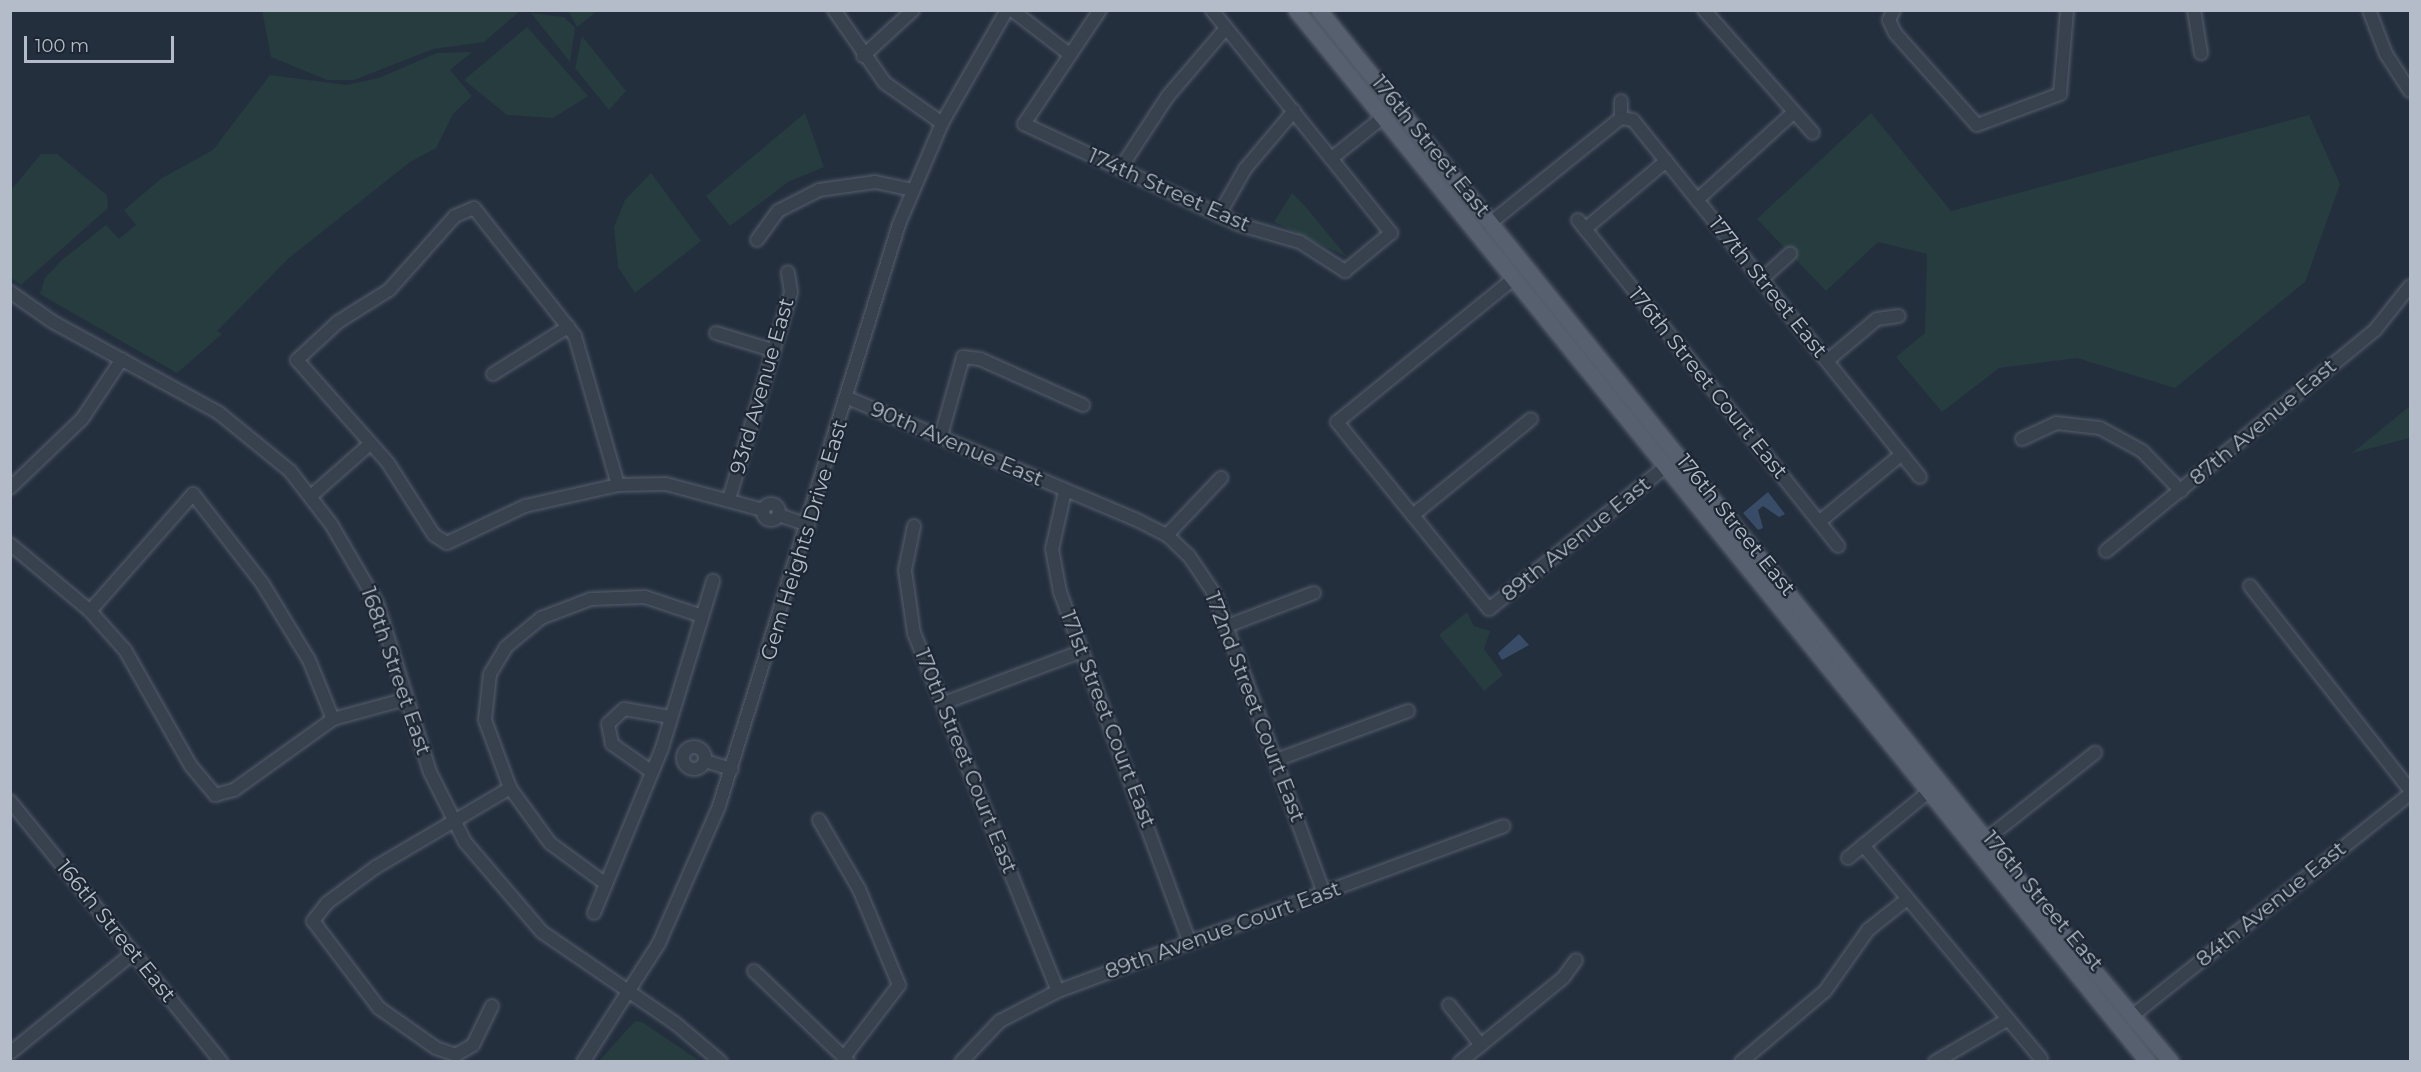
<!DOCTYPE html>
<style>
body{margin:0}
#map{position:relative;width:2421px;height:1072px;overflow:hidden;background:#242f3e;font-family:Montserrat,sans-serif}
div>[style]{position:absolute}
.green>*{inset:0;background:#263c3f}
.water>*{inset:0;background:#394c67}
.roads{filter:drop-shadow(0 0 2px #565f6c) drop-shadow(0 0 2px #565f6c)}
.minor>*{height:12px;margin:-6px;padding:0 6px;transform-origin:6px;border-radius:6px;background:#38414e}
.minor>.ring{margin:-6px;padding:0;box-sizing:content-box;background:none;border:12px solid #38414e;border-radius:50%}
.major>*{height:15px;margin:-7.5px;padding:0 7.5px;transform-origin:7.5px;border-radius:7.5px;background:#56606e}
span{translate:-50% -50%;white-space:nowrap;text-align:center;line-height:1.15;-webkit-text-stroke:4.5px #1d2633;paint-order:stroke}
.street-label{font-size:21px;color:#b4bcc9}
.frame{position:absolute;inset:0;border:12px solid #b4bcc9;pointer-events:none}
.scale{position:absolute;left:24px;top:36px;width:150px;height:27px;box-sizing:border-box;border:3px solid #b4bcc9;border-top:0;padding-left:8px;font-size:18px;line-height:21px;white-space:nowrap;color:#b4bcc9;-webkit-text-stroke:4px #1d2633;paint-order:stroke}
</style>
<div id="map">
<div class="green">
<i style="clip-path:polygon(262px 10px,520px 10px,520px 11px,484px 42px,433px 49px,354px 80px,327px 80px,271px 57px)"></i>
<i style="clip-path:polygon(568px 10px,597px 10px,597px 11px,577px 27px)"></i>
<i style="clip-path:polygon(531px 13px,564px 17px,575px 28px,570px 62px)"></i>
<i style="clip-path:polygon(527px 27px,588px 96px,553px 118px,507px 115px,464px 80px)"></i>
<i style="clip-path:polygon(582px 36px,626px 91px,609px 110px,575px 68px)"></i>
<i style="clip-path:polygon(472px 52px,450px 70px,472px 96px,453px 114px,436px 148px,410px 162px,289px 258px,217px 331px,222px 334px,177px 373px,40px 294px,45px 278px,62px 260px,106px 225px,119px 239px,136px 225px,124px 210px,162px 178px,213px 150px,270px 75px,346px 85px,379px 78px,437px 53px)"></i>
<i style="clip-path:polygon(805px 113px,824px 167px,788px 182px,730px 226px,706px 196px)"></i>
<i style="clip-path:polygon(1871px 113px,1951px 211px,2309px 115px,2340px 184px,2305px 282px,2175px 388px,2077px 358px,1999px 368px,1942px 412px,1896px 357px,1925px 333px,1927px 254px,1878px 242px,1826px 291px,1757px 219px)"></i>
<i style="clip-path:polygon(41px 154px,57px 154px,107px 195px,108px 208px,21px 285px,11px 278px,11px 190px)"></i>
<i style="clip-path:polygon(651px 173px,701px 241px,635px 293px,618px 267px,614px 227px,625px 200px)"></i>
<i style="clip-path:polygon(1292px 193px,1305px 206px,1347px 257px,1274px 222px)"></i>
<i style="clip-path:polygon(2410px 406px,2410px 438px,2352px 453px)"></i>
<i style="clip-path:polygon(1467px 612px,1474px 626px,1490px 631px,1484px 649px,1503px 675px,1484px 691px,1439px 635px)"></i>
<i style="clip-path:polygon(635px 1021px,642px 1022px,700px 1061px,599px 1061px)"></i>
</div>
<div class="water">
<i style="clip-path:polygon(1768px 492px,1785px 514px,1779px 517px,1763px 506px,1758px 510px,1763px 528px,1758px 530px,1743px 513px)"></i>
<i style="clip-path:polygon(1519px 634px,1529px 645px,1502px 660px,1498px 653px)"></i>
</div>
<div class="roads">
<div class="minor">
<i style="left:834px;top:10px;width:89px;rotate:55.1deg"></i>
<i style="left:885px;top:83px;width:70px;rotate:35.1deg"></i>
<i style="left:1012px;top:10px;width:71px;rotate:37.5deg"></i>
<i style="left:1100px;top:10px;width:137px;rotate:123.7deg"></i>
<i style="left:1024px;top:124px;width:239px;rotate:25deg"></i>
<i style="left:1241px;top:225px;width:61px;rotate:16.1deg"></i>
<i style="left:1300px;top:242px;width:54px;rotate:32.8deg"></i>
<i style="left:1345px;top:271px;width:60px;rotate:-39.6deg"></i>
<i style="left:1391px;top:233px;width:286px;rotate:-128.8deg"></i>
<i style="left:1704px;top:10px;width:164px;rotate:48.5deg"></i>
<i style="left:1894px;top:10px;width:11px;rotate:117deg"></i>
<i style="left:1889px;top:20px;width:14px;rotate:65deg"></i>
<i style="left:1895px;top:33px;width:123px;rotate:48.3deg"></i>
<i style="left:1977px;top:125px;width:89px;rotate:-20.5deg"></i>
<i style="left:2060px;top:94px;width:84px;rotate:-85.2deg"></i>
<i style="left:2194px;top:10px;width:44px;rotate:80.8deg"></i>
<i style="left:2369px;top:10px;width:47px;rotate:68.9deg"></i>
<i style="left:2386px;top:54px;width:44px;rotate:57deg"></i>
<i style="left:863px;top:56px;width:68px;rotate:-42.6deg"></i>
<i style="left:1621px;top:101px;width:17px;rotate:90deg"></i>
<i style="left:1621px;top:118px;width:12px;rotate:9deg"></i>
<i style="left:1633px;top:120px;width:458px;rotate:51.2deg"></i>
<i style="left:1332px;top:158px;width:64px;rotate:-38.7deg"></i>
<i style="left:1120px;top:169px;width:87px;rotate:-56.7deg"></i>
<i style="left:1168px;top:96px;width:89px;rotate:-49.5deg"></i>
<i style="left:1697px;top:200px;width:128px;rotate:-42.2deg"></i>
<i style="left:1219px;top:215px;width:53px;rotate:-60.5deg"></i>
<i style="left:1245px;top:169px;width:76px;rotate:-49.8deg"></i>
<i style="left:1578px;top:220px;width:417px;rotate:51.4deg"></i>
<i style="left:1489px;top:224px;width:169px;rotate:-38.8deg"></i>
<i style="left:1585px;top:229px;width:106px;rotate:-40deg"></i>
<i style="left:757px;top:240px;width:36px;rotate:-54deg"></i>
<i style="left:778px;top:211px;width:46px;rotate:-27.1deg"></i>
<i style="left:819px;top:190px;width:57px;rotate:-8.1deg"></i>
<i style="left:875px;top:182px;width:38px;rotate:12deg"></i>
<i style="left:1762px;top:279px;width:38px;rotate:-42deg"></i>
<i style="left:1512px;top:280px;width:225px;rotate:140.9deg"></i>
<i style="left:1337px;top:422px;width:241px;rotate:50.9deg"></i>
<i style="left:1489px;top:609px;width:225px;rotate:-38.9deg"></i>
<i style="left:10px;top:292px;width:52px;rotate:34.9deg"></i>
<i style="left:53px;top:322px;width:189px;rotate:28.7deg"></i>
<i style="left:219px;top:413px;width:92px;rotate:39.2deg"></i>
<i style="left:290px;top:471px;width:67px;rotate:52.3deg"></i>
<i style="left:331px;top:524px;width:91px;rotate:59.8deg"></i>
<i style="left:377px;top:603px;width:177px;rotate:72.6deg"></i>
<i style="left:430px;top:772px;width:78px;rotate:63.4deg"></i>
<i style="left:465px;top:842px;width:118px;rotate:49.5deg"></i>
<i style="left:542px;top:932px;width:161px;rotate:34.4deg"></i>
<i style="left:675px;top:1023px;width:60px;rotate:40.3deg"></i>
<i style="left:716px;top:333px;width:59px;rotate:16.9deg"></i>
<i style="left:1827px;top:361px;width:65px;rotate:-40deg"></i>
<i style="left:1877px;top:319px;width:22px;rotate:-8deg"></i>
<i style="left:493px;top:374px;width:89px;rotate:-32.1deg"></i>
<i style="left:848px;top:398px;width:311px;rotate:22.9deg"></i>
<i style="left:1135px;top:519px;width:36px;rotate:27deg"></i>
<i style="left:1167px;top:535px;width:30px;rotate:44deg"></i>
<i style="left:1189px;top:556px;width:45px;rotate:56deg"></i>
<i style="left:1214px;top:593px;width:320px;rotate:69.9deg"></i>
<i style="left:941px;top:436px;width:82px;rotate:-74.4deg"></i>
<i style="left:963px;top:357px;width:17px;rotate:7deg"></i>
<i style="left:980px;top:359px;width:113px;rotate:24.1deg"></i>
<i style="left:2022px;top:439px;width:38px;rotate:-25deg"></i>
<i style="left:2056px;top:423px;width:44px;rotate:6.5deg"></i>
<i style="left:2100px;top:428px;width:48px;rotate:28.7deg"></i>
<i style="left:2142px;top:451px;width:56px;rotate:45.7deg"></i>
<i style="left:618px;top:485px;width:155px;rotate:-106.1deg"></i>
<i style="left:575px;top:336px;width:163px;rotate:-128.3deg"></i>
<i style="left:474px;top:208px;width:21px;rotate:157deg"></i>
<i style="left:455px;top:216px;width:99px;rotate:131.7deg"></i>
<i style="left:389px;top:290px;width:60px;rotate:147.9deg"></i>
<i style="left:338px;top:322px;width:56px;rotate:137.2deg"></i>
<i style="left:297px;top:360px;width:137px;rotate:48.5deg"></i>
<i style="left:388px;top:463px;width:85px;rotate:57.4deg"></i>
<i style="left:434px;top:535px;width:15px;rotate:32deg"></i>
<i style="left:447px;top:543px;width:86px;rotate:-25.4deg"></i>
<i style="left:525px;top:506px;width:95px;rotate:-12.7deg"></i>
<i style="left:618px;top:485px;width:48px;rotate:-1.2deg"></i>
<i style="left:666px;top:484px;width:100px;rotate:15deg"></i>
<i style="left:10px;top:488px;width:100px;rotate:-43.8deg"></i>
<i style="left:82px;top:419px;width:72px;rotate:-56.3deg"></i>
<i style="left:1065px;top:491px;width:59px;rotate:102.6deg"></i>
<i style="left:1052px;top:549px;width:44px;rotate:79.5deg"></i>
<i style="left:1060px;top:592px;width:374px;rotate:69.7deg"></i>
<i style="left:311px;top:496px;width:79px;rotate:-41.4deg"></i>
<i style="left:729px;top:499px;width:216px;rotate:-73.3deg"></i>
<i style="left:791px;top:292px;width:20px;rotate:-99deg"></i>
<i class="ring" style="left:763px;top:504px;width:4px;height:4px"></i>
<i style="left:779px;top:515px;width:31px;rotate:19deg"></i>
<i style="left:1413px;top:515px;width:152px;rotate:-39.1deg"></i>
<i style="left:1819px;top:522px;width:107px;rotate:-39.3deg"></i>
<i style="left:914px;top:526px;width:45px;rotate:101.6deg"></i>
<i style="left:905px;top:570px;width:64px;rotate:81.9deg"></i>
<i style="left:914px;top:633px;width:386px;rotate:68.1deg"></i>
<i style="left:1167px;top:535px;width:79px;rotate:-46.5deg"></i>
<i style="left:10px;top:544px;width:104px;rotate:39.9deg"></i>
<i style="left:90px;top:611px;width:52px;rotate:48.1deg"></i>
<i style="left:125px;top:650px;width:133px;rotate:60.4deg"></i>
<i style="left:191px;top:766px;width:38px;rotate:50deg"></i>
<i style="left:215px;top:795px;width:20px;rotate:-15deg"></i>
<i style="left:234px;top:790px;width:122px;rotate:-35.6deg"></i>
<i style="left:333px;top:719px;width:76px;rotate:-15.3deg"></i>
<i style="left:2106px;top:551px;width:348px;rotate:-39.4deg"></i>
<i style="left:2375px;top:330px;width:56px;rotate:-51.5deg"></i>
<i style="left:2250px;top:586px;width:259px;rotate:51.9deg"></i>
<i style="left:90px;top:611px;width:156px;rotate:-48.6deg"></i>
<i style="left:193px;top:494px;width:113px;rotate:52.2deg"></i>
<i style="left:262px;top:583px;width:90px;rotate:58.6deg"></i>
<i style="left:309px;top:660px;width:64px;rotate:67.9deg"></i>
<i style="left:1227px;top:626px;width:93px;rotate:-20.8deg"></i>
<i style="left:944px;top:703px;width:147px;rotate:-20.6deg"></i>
<i class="ring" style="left:683px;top:747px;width:10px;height:10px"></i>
<i style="left:1276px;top:760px;width:141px;rotate:-20.4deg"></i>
<i style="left:705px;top:761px;width:28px;rotate:17deg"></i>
<i style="left:652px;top:772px;width:49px;rotate:-145deg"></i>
<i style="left:612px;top:744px;width:20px;rotate:-101deg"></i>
<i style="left:608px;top:724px;width:22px;rotate:-43deg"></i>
<i style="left:624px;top:709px;width:48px;rotate:9.7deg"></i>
<i style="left:10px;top:801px;width:336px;rotate:51deg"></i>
<i style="left:819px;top:820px;width:80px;rotate:59.9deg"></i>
<i style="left:859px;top:889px;width:104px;rotate:67.4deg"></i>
<i style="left:899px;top:985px;width:89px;rotate:127.3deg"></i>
<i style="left:1980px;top:844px;width:147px;rotate:-38.4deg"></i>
<i style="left:1863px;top:845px;width:278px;rotate:50.2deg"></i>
<i style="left:1848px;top:858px;width:101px;rotate:-39.4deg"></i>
<i style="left:606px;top:884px;width:69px;rotate:-143.8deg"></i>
<i style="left:550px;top:843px;width:68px;rotate:-126deg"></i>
<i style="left:510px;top:788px;width:72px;rotate:-110.2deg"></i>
<i style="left:485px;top:720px;width:46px;rotate:-83.8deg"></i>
<i style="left:490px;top:674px;width:31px;rotate:-59deg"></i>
<i style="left:506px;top:647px;width:45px;rotate:-39.6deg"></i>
<i style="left:541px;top:618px;width:53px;rotate:-20.8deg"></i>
<i style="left:591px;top:599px;width:54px;rotate:-2.1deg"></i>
<i style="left:645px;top:597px;width:60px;rotate:18.4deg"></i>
<i style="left:594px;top:913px;width:178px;rotate:-67.6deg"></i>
<i style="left:662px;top:748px;width:175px;rotate:-73deg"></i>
<i style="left:754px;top:971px;width:130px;rotate:43.8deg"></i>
<i style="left:1449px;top:1005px;width:51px;rotate:51.3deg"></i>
<i style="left:492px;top:1006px;width:43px;rotate:116deg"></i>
<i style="left:473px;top:1045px;width:20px;rotate:150deg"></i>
<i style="left:456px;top:1055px;width:21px;rotate:-161deg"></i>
<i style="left:436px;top:1048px;width:70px;rotate:-144.9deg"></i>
<i style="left:379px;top:1008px;width:109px;rotate:-127.2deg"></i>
<i style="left:313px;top:921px;width:23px;rotate:-52deg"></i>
<i style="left:327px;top:903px;width:61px;rotate:-36.3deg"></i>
<i style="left:376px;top:867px;width:156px;rotate:-30.5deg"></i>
<i style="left:2132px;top:1016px;width:356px;rotate:-38.6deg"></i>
<i style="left:10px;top:1053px;width:159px;rotate:-39.1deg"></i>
<i style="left:583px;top:1062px;width:141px;rotate:-57.4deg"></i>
<i style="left:659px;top:943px;width:150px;rotate:-66.3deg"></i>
<i style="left:719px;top:806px;width:609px;rotate:-72.81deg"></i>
<i style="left:899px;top:224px;width:110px;rotate:-66.9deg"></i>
<i style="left:942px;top:123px;width:130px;rotate:-60.1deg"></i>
<i style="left:961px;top:1062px;width:57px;rotate:-46.4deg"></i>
<i style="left:1000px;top:1021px;width:65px;rotate:-27.3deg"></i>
<i style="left:1058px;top:991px;width:475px;rotate:-20.3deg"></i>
<i style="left:1460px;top:1062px;width:133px;rotate:-39.2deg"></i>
<i style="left:1563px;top:978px;width:22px;rotate:-54deg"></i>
<i style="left:1741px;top:1062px;width:110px;rotate:-40.2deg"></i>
<i style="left:1825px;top:991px;width:75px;rotate:-54.8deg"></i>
<i style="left:1868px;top:930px;width:50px;rotate:-38.5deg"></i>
<i style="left:1935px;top:1062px;width:83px;rotate:-30.3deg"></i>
</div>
<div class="major">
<i style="left:1296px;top:10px;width:1354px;rotate:51deg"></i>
<i style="left:1319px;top:10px;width:1144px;rotate:51.21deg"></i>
<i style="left:2036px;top:902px;width:209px;rotate:49.8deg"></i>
</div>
</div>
<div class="street-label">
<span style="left:1431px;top:146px;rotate:51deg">176th Street East</span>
<span style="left:1169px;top:190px;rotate:24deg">174th Street East</span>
<span style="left:1768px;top:287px;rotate:51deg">177th Street East</span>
<span style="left:1708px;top:383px;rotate:51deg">176th Street Court East</span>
<span style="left:762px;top:386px;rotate:-74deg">93rd Avenue East</span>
<span style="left:2263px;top:422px;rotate:-40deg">87th Avenue East</span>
<span style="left:957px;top:444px;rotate:23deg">90th Avenue East</span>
<span style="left:1736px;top:525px;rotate:51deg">176th Street East</span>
<span style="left:1576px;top:539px;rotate:-39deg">89th Avenue East</span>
<span style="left:804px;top:540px;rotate:-73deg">Gem Heights Drive East</span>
<span style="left:396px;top:671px;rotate:71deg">168th Street East</span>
<span style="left:1255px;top:707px;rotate:69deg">172nd Street Court East</span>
<span style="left:1108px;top:719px;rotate:69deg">171st Street Court East</span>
<span style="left:966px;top:761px;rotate:68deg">170th Street Court East</span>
<span style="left:2043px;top:901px;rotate:50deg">176th Street East</span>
<span style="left:2271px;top:904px;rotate:-39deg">84th Avenue East</span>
<span style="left:1223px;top:930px;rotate:-20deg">89th Avenue Court East</span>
<span style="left:116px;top:931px;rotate:51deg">166th Street East</span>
</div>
<div class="frame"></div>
<div class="scale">100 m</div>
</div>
